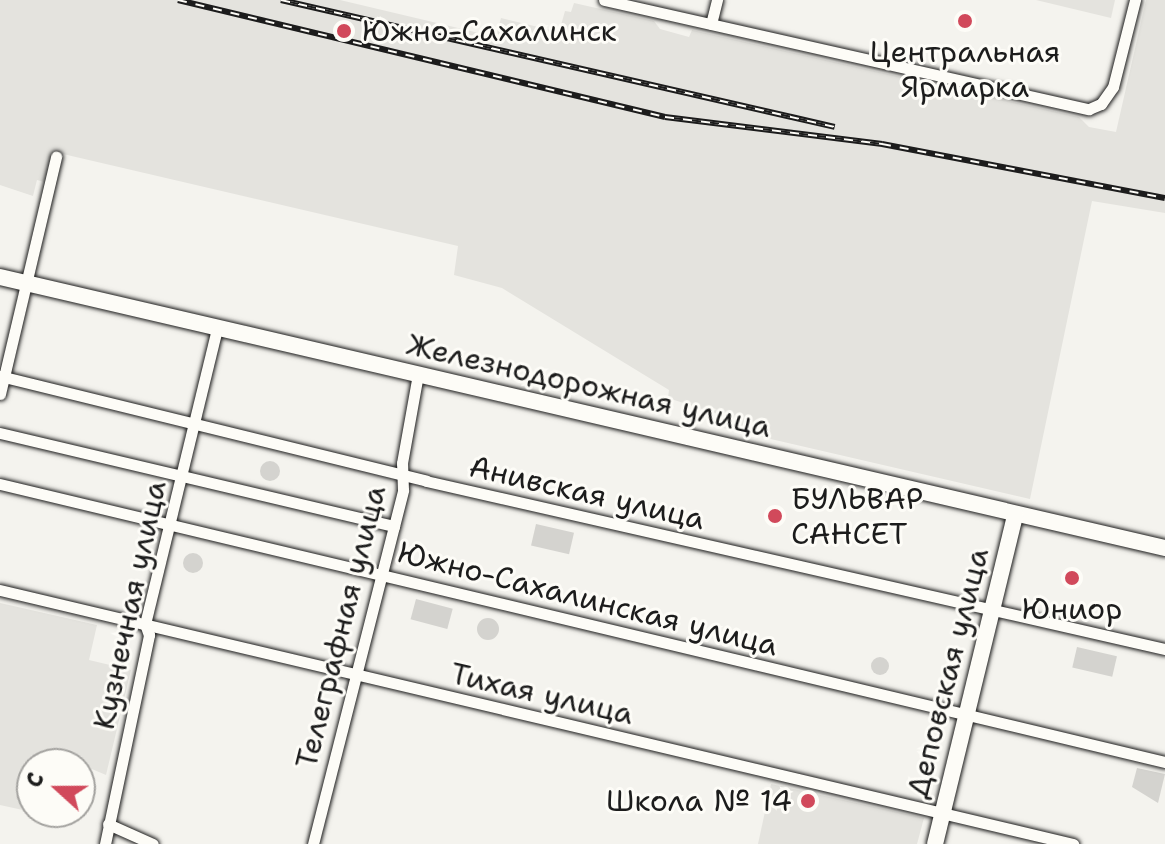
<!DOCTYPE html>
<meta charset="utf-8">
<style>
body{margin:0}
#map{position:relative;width:1165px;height:844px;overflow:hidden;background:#f4f3ee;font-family:"Shantell Sans",sans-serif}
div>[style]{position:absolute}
.built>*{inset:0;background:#e4e3de}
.green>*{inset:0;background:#d4d3cf;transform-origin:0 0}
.round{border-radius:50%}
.roads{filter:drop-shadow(0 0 2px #1c1c1c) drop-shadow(0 0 2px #1c1c1c)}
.street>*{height:11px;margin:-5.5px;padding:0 5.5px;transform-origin:5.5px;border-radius:5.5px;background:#fdfcf7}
.secondary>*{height:16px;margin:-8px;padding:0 8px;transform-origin:8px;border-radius:8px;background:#fdfcf7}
.rail>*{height:6px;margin-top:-3px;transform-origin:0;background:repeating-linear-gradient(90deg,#fdfcf7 0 9px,#1c1c1c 0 18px);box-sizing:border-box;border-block:2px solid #1c1c1c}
.dots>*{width:22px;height:22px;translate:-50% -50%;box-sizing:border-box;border:4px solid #fdfcf7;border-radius:50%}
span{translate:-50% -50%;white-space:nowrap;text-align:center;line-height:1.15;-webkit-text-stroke:6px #fdfcf7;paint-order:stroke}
.poi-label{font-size:30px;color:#1c1c1c}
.left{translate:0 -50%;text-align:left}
.right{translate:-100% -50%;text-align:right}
.street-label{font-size:30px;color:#1c1c1c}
.north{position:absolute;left:16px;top:748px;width:80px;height:80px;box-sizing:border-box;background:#fdfcf7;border:2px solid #a3a29f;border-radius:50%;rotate:291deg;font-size:22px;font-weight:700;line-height:32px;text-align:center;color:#1c1c1c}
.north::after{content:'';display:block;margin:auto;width:28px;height:36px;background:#d1495b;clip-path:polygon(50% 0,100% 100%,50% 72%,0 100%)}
</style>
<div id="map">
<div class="built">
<i style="clip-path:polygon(0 0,340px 0,496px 37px,501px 18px,559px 32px,565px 11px,571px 12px,574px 3px,654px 21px,660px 29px,689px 37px,692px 30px,1079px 117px,1089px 127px,1116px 132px,1146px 0,1165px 0,1165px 213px,1092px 201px,1030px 499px,719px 427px,721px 415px,668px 398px,669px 390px,502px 288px,454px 275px,458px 246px,63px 154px,56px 185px,37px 180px,33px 196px,0 185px)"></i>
<i style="clip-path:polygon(1036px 0,1115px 0,1111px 18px)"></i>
<i style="clip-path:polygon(0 603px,97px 625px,89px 660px,131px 670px,106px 775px,80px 764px,32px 764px,32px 812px,41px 814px,0 805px)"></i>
<i style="clip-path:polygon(771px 784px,924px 818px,917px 844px,758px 844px)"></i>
</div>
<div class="green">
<i class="round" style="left:260px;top:461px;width:20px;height:20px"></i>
<i style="left:536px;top:524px;width:39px;height:22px;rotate:13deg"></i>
<i class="round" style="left:183px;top:553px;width:20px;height:20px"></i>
<i style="left:416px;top:599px;width:38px;height:21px;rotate:15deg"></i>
<i class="round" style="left:477px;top:618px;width:22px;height:22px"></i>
<i style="left:1077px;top:647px;width:41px;height:21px;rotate:13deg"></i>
<i class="round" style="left:871px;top:657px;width:18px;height:18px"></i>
<i style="clip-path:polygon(1137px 768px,1165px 774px,1158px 803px,1132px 787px)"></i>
</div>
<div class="roads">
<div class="street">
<i style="left:604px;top:0;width:497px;rotate:12.7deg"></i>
<i style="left:1089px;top:109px;width:13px;rotate:-23deg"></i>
<i style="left:1101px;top:104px;width:21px;rotate:-55deg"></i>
<i style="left:1113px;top:87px;width:90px;rotate:-75.8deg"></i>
<i style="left:711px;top:24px;width:25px;rotate:-76deg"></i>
<i style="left:0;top:376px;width:439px;rotate:13.8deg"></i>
<i style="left:426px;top:481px;width:758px;rotate:12.81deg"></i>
<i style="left:0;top:394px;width:244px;rotate:-76.7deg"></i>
<i style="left:0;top:433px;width:405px;rotate:13.3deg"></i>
<i style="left:0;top:484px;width:1198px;rotate:13.42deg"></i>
<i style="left:0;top:590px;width:1103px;rotate:13.32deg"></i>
<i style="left:108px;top:824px;width:49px;rotate:24deg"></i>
<i style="left:105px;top:844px;width:214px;rotate:-78.1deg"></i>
<i style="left:149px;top:635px;width:12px;rotate:-110deg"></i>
<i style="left:145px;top:624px;width:304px;rotate:-76.3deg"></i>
<i style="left:313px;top:844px;width:365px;rotate:-75.7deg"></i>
<i style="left:403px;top:490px;width:27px;rotate:-92deg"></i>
<i style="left:402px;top:463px;width:90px;rotate:-79.8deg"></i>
</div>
<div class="secondary">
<i style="left:0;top:277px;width:1196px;rotate:13.1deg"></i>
<i style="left:935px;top:844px;width:339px;rotate:-76.3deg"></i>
</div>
</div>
<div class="rail">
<i style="left:178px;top:0;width:501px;rotate:13.51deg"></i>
<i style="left:665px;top:117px;width:219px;rotate:7.1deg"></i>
<i style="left:882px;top:144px;width:288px;rotate:10.8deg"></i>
<i style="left:281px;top:0;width:568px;rotate:12.91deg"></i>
</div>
<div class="dots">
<i style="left:965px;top:21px;background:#d1495b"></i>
<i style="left:344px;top:31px;background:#d1495b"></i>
<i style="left:775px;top:516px;background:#d1495b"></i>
<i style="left:1072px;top:578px;background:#d1495b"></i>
<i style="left:808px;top:801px;background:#d1495b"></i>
</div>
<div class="poi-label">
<span class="left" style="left:362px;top:31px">Южно-Сахалинск</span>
<span style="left:965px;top:69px">Центральная<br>Ярмарка</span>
<span class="left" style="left:791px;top:516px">БУЛЬВАР<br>САНСЕТ</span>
<span style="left:1072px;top:609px">Юниор</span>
<span class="right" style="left:792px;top:801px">Школа № 14</span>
</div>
<div class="street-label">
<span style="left:589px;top:386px;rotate:13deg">Железнодорожная улица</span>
<span style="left:587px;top:493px;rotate:13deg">Анивская улица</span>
<span style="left:588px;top:599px;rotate:14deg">Южно-Сахалинская улица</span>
<span style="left:130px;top:605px;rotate:-78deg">Кузнечная улица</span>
<span style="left:341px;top:627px;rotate:-76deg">Телеграфная улица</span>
<span style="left:948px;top:673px;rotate:-76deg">Деповская улица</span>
<span style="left:542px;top:694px;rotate:13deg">Тихая улица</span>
</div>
<div class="north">С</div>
</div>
